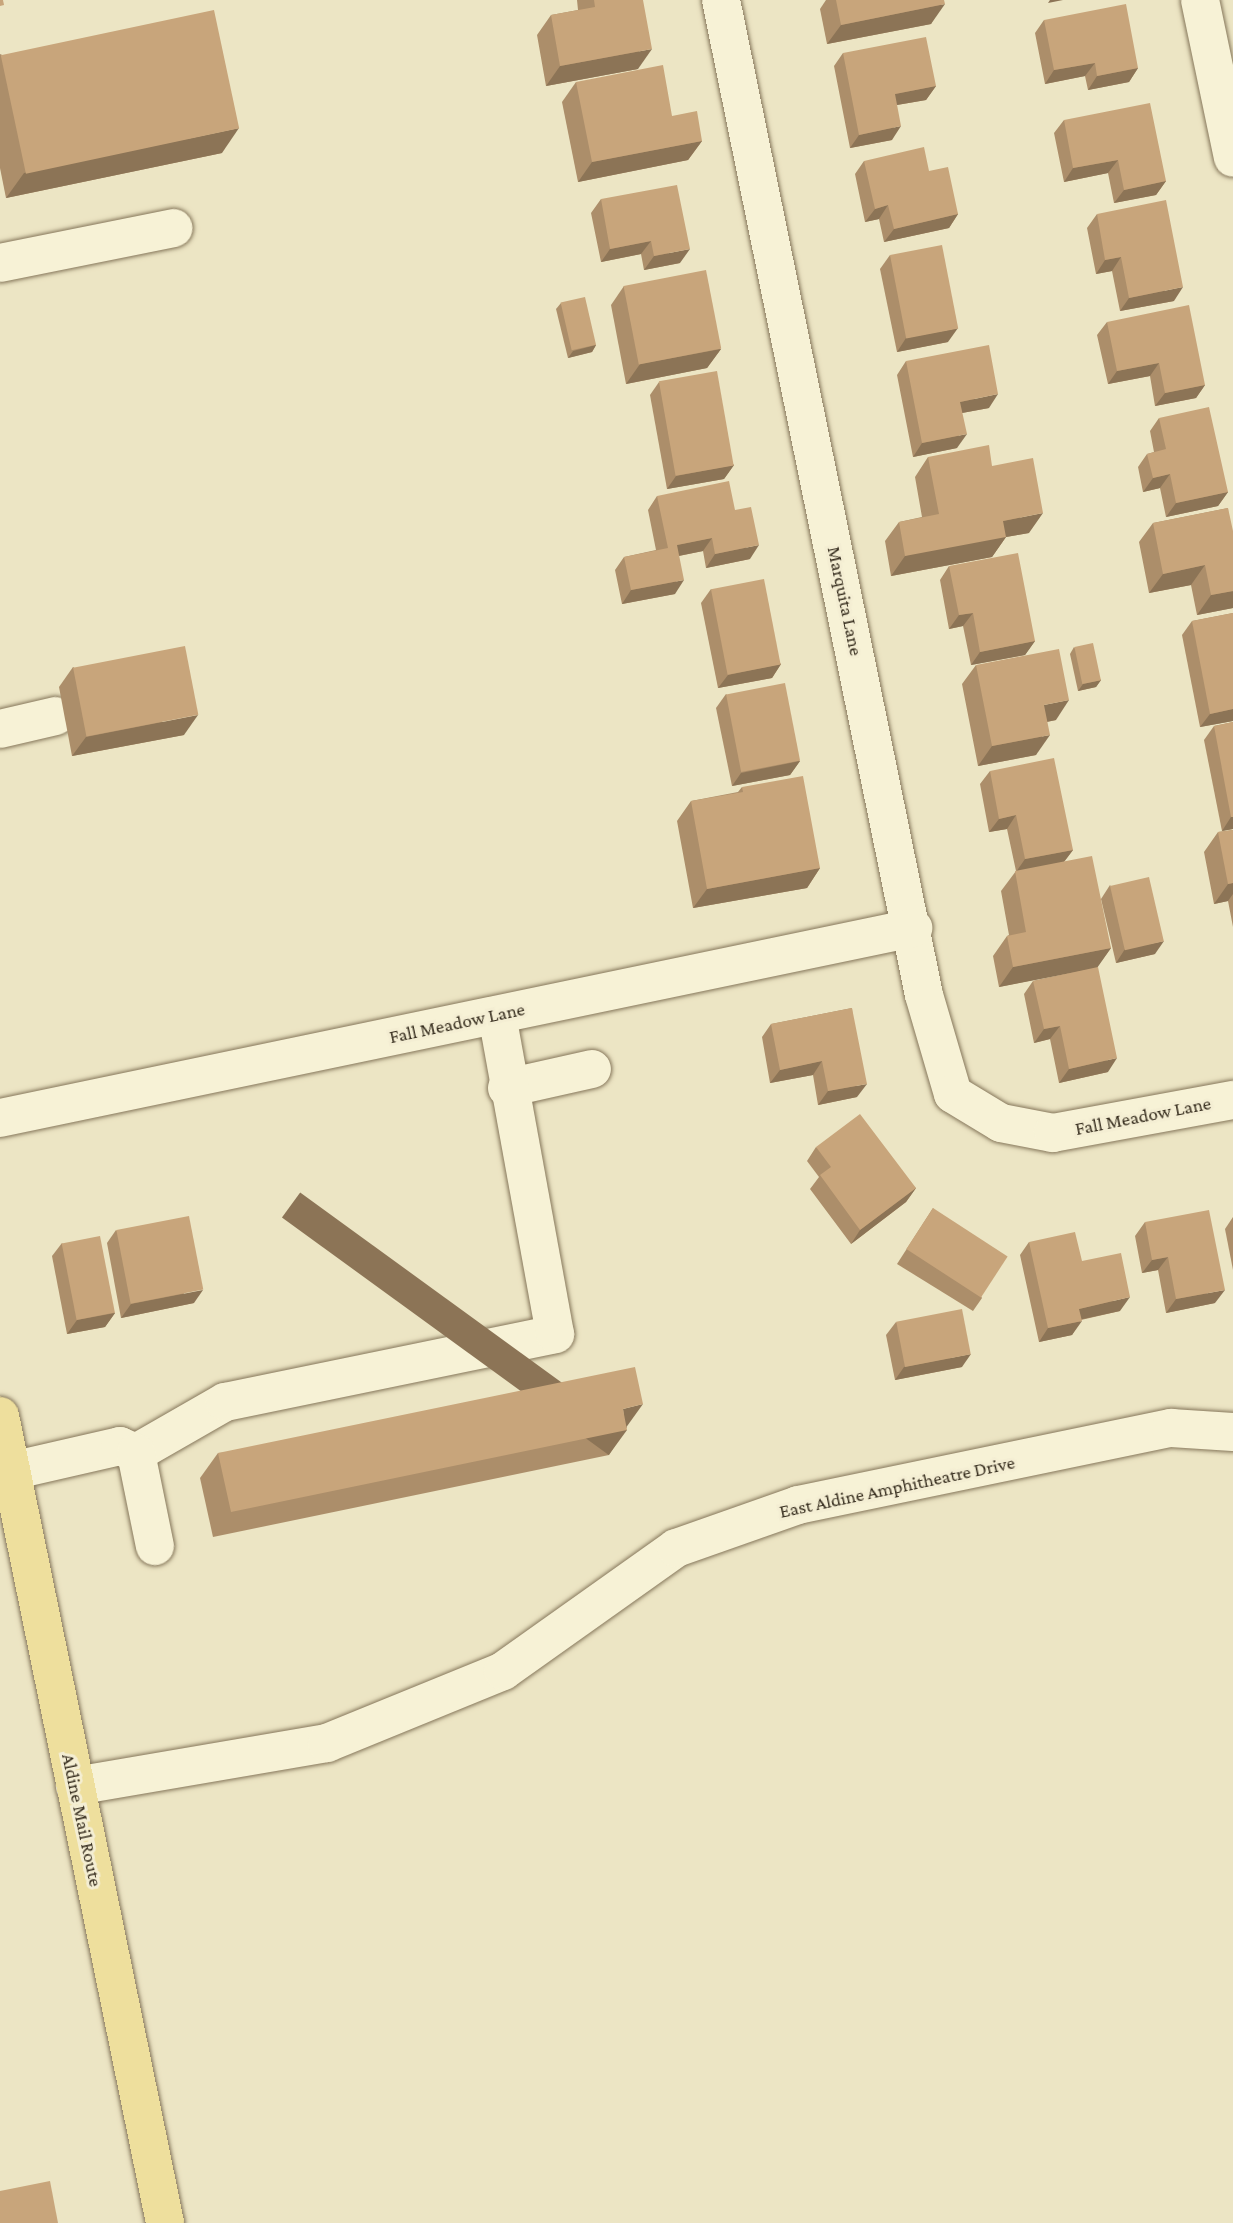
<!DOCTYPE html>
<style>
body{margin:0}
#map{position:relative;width:1233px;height:2223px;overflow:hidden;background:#ece5c4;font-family:"Crimson Pro",serif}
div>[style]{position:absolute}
.roads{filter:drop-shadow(0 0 2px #86775b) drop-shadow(0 0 2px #86775b)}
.minor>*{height:38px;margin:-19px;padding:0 19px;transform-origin:19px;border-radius:19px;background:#f7f2d6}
.major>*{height:38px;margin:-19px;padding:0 19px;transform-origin:19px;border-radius:19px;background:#eedf9d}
.wall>*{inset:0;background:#ac8e6a}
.shaded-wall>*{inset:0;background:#8c7456;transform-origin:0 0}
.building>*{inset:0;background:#c8a57b;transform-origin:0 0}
span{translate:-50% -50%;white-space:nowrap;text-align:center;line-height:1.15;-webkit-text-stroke:6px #f4eed3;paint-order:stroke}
.street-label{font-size:19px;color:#362d1e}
</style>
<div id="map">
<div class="roads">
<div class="minor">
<i style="left:721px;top:0;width:1015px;rotate:78.47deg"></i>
<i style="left:924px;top:995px;width:103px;rotate:73.7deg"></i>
<i style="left:953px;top:1094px;width:56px;rotate:31.1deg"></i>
<i style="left:1001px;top:1123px;width:53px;rotate:10.9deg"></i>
<i style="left:1053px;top:1133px;width:183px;rotate:-10.4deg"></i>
<i style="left:1200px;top:0;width:161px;rotate:78.2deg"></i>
<i style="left:0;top:263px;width:177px;rotate:-11.4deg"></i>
<i style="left:0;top:729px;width:57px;rotate:-13.1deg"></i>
<i style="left:507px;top:1088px;width:87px;rotate:-12.6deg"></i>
<i style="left:0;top:1118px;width:933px;rotate:-11.76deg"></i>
<i style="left:136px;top:1453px;width:103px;rotate:-29.8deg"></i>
<i style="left:225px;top:1402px;width:337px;rotate:-11.6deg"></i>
<i style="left:555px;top:1334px;width:324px;rotate:-100.3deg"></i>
<i style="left:11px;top:1471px;width:112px;rotate:-12.9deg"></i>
<i style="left:120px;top:1446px;width:17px;rotate:24deg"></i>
<i style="left:136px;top:1453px;width:95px;rotate:78.5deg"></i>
<i style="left:75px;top:1786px;width:256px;rotate:-9.7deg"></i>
<i style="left:327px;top:1743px;width:190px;rotate:-22.2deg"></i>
<i style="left:503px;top:1671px;width:212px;rotate:-35.4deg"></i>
<i style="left:676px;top:1548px;width:129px;rotate:-19.4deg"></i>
<i style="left:798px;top:1505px;width:381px;rotate:-11.7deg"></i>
<i style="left:1171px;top:1428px;width:62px;rotate:3.7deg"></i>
</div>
<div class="major">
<i style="left:0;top:1416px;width:824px;rotate:78.44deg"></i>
</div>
</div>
<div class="wall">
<i style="clip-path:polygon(577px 0,643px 0,638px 69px,546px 86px,537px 35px,551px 15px,578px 10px)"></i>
<i style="clip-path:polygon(826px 0,944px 0,931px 24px,827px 44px,820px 9px)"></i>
<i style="clip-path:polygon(1044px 20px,1138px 68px,1129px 82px,1088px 90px,1085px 76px,1045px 84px,1035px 33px)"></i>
<i style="clip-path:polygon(843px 53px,936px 86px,926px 100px,897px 105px,892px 140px,850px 148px,834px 66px)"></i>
<i style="clip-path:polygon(0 54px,222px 153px,6px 198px,0 168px)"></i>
<i style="clip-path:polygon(576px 82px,672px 116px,702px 141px,688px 160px,578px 182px,562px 102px)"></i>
<i style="clip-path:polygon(1064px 120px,1166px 181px,1156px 195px,1114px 203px,1108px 173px,1064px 182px,1054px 133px)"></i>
<i style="clip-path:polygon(864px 161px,929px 171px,958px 214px,949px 228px,884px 242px,879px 219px,865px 222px,855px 174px)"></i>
<i style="clip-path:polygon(601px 199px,680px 263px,644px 270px,641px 254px,601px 262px,591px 213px)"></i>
<i style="clip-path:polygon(1097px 214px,1174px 301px,1120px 311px,1112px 271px,1096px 274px,1087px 228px)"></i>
<i style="clip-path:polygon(890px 255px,948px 342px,897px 352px,880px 269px)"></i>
<i style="clip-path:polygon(624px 286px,721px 349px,707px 368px,626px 384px,611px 305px)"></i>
<i style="clip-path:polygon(561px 303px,596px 345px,592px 352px,568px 358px,556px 309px)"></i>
<i style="clip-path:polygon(1107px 322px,1205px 385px,1196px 398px,1155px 406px,1150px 376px,1108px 384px,1097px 335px)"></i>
<i style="clip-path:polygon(906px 361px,989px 408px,962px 413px,957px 448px,913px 457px,897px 375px)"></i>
<i style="clip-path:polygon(659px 382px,734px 465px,724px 479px,667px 489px,650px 395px)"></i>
<i style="clip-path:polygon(1159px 418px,1228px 492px,1218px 506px,1166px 517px,1160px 488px,1143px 492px,1138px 467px,1147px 454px,1154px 452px,1150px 431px)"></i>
<i style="clip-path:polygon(928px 457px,992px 466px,1029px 533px,1006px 537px,992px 557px,891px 576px,885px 541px,899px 522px,922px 517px,915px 477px)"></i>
<i style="clip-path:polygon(657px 496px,735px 510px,750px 559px,706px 568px,703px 551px,679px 556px,675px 594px,622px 604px,615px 570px,624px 557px,656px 550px,648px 510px)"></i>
<i style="clip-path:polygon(1228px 508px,1233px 608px,1197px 615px,1191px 585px,1149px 593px,1139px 542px,1153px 523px)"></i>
<i style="clip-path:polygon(949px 566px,1035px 641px,1025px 655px,971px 665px,963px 626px,949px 629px,940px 580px)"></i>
<i style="clip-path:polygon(711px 589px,781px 664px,772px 678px,718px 688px,701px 603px)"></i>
<i style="clip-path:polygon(1233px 613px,1233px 721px,1200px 727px,1182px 635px,1192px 621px)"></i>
<i style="clip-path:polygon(1074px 647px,1101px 680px,1096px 687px,1078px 691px,1070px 654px)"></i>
<i style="clip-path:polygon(976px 665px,1056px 720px,1047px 722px,1036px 755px,978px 766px,962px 684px)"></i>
<i style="clip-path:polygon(73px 667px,184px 735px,72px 756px,59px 687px)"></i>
<i style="clip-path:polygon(726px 694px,800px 761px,790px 775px,732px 786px,716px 708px)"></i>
<i style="clip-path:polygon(1233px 722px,1233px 829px,1222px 831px,1204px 740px,1214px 726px)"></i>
<i style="clip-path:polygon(990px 771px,1073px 850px,1064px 862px,1111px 948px,1097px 967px,1108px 1072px,1059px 1083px,1050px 1039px,1034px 1043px,1024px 994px,1033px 981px,1078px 971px,999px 987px,993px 956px,1007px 936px,1009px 935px,1001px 891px,1016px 871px,1007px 829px,989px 832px,980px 784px)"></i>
<i style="clip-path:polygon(742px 787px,820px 868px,807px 888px,693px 908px,677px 821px,691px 801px,738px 792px)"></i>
<i style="clip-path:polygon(1233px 830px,1233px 927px,1228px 901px,1214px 904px,1204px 852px,1218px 832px)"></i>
<i style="clip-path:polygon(1110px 885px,1155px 954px,1116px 963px,1101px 899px)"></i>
<i style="clip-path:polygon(852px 1008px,857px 1097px,818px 1105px,813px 1075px,770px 1083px,762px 1037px,771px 1024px)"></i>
<i style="clip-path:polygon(816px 1147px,916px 1188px,906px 1202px,851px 1244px,810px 1189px,819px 1177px,807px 1161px)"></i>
<i style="clip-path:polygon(933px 1208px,982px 1298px,973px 1311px,897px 1264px)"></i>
<i style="clip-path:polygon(1233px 1217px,1233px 1270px,1225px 1229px)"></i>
<i style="clip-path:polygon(1145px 1222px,1215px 1303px,1166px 1313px,1158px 1270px,1142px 1273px,1135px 1236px)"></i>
<i style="clip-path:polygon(116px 1230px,194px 1303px,121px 1318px,107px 1243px)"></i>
<i style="clip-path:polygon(1029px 1242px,1082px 1261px,1120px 1311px,1081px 1320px,1072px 1335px,1039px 1342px,1020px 1255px)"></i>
<i style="clip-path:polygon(62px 1243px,115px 1313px,105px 1327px,67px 1334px,52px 1256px)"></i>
<i style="clip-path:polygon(896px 1322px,962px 1367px,895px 1380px,886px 1335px)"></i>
<i style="clip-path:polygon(627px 1427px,609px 1455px,213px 1537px,200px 1478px,218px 1453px)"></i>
</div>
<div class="shaded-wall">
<i style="clip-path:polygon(1050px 0,1063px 0,1048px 3px)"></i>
<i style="clip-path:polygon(945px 4px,931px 24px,827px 44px,841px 25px)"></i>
<i style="clip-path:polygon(652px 49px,638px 69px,546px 86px,560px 66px)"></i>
<i style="clip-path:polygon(1095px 63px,1085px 76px,1045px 84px,1054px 70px)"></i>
<i style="clip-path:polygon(1138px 68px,1129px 82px,1088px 90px,1097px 76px)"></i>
<i style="clip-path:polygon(936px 86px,926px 100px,885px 107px,895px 94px)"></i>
<i style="clip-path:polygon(901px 126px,892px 140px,850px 148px,859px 135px)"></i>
<i style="clip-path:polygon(239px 128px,222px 153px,6px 198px,24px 173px)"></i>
<i style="clip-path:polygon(702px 141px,688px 160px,578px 182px,592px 162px)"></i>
<i style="clip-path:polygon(1118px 160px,1108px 173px,1064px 182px,1073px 168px)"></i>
<i style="clip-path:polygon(1166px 181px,1156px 195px,1114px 203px,1124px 190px)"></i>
<i style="clip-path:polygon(888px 205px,879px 219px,865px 222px,875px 209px)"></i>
<i style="clip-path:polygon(958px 214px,949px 228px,884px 242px,894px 229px)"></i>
<i style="clip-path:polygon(651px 241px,641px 254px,601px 262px,610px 249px)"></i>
<i style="clip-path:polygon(690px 249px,680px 263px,644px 270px,654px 256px)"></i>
<i style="clip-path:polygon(1121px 257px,1112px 271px,1096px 274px,1105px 260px)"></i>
<i style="clip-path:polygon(1183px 287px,1174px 301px,1120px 311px,1129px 298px)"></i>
<i style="clip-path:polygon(958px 328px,948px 342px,897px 352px,906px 338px)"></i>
<i style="clip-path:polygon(596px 345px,592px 352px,568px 358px,573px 351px)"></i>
<i style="clip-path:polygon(721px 349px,707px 368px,626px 384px,640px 364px)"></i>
<i style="clip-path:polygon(1159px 363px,1150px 376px,1108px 384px,1117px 371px)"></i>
<i style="clip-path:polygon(1205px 385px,1196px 398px,1155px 406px,1165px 393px)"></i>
<i style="clip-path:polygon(998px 394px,989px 408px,951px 415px,960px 402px)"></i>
<i style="clip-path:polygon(967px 434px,957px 448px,913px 457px,922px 443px)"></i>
<i style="clip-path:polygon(734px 465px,724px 479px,667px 489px,676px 476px)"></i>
<i style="clip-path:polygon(1170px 474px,1160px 488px,1143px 492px,1153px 478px)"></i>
<i style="clip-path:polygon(1228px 492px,1218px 506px,1166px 517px,1176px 503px)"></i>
<i style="clip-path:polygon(1043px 513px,1029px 533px,1006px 537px,992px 557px,891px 576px,905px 556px,1003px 521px)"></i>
<i style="clip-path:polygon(712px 538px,703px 551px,668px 558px,677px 545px)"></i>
<i style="clip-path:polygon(759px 545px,750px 559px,706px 568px,715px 554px)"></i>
<i style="clip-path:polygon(1205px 565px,1191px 585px,1149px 593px,1163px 574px)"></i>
<i style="clip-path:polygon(684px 580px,675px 594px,622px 604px,631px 590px)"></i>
<i style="clip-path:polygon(1233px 591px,1233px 608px,1197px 615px,1211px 595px)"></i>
<i style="clip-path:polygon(973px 613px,963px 626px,949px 629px,959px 615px)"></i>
<i style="clip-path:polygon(1035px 641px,1025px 655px,971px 665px,980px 652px)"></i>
<i style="clip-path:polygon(781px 664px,772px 678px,718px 688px,728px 675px)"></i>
<i style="clip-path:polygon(1101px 680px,1096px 687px,1078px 691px,1083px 684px)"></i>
<i style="clip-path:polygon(1069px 700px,1056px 720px,1030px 725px,1044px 705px)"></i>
<i style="clip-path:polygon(1233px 709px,1233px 721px,1200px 727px,1210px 714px)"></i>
<i style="clip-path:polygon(198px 715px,184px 735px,72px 756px,86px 737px)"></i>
<i style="clip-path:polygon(1050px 735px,1036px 755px,978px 766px,992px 746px)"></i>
<i style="clip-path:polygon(800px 761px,790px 775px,732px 786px,741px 773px)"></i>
<i style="clip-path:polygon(1016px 815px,1007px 829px,989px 832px,999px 819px)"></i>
<i style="clip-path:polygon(1231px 817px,1233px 817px,1233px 829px,1222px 831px)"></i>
<i style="clip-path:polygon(1073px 850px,1063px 863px,1016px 872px,1025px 859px)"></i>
<i style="clip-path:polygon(820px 868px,807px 888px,693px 908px,707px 889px)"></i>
<i style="clip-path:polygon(1233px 883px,1233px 894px,1228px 901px,1214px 904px,1228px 884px)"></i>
<i style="clip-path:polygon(1164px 941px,1155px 954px,1116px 963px,1125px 949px)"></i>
<i style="clip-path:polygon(1111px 948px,1097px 968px,999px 987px,1013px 967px)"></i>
<i style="clip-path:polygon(1060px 1026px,1050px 1039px,1034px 1043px,1044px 1029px)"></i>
<i style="clip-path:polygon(1117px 1058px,1108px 1072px,1059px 1083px,1069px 1069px)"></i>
<i style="clip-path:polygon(822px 1061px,813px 1075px,770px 1083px,780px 1070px)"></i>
<i style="clip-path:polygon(867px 1084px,857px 1097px,818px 1105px,828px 1091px)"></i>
<i style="clip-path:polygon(916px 1188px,906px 1202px,851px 1244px,860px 1230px)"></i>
<i style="clip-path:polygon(1168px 1257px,1158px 1270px,1142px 1273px,1152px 1260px)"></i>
<i style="clip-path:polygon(203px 1290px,194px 1303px,121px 1318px,131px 1304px)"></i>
<i style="clip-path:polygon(1225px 1290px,1215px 1303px,1166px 1313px,1176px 1299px)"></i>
<i style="clip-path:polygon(1130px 1297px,1120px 1311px,1069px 1322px,1079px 1309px)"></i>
<i style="clip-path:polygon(115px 1313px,105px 1327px,67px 1334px,77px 1320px)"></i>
<i style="clip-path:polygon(1082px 1321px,1072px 1335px,1039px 1342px,1048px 1328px)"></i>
<i style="clip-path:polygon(971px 1354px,962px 1367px,895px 1380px,904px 1367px)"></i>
<i style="clip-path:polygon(643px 1404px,625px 1429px,623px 1409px)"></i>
<i style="left:627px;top:1430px;width:31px;height:404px;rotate:126deg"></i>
</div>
<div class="building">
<i style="clip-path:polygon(0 0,3px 0,4px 5px,0 6px)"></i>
<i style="clip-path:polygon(594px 0,643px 0,652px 49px,560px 66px,551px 15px,595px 7px)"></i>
<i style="clip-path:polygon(836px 0,944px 0,945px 4px,841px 25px)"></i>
<i style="clip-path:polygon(1126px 4px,1138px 68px,1097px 76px,1095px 63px,1054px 70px,1044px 20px)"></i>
<i style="left:214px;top:10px;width:121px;height:218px;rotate:78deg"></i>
<i style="clip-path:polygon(926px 37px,936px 86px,895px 94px,901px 126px,859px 135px,843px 53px)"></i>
<i style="clip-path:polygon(663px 65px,672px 116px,697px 111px,702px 141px,592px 162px,576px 82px)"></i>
<i style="clip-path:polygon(1150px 103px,1166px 181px,1124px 190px,1118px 160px,1073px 168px,1064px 120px)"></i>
<i style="clip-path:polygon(924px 147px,929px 171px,948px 167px,958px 214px,894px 229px,888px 205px,875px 209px,864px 161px)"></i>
<i style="clip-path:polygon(677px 185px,690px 249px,654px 256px,651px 241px,610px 249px,601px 199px)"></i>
<i style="clip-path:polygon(1166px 200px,1183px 287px,1129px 298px,1121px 257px,1105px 260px,1097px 214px)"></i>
<i style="left:942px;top:245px;width:85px;height:53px;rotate:79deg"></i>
<i style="left:706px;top:270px;width:80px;height:84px;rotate:79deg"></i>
<i style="left:585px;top:297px;width:49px;height:25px;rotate:77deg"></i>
<i style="clip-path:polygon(1189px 305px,1205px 385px,1165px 393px,1159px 363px,1117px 371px,1107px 322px)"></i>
<i style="clip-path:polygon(989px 345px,998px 394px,960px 402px,967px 434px,922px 443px,906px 361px)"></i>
<i style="left:717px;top:371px;width:96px;height:59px;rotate:80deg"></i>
<i style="clip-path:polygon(1209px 407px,1228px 492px,1176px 503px,1170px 474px,1153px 478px,1147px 454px,1166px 449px,1159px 418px)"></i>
<i style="clip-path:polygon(989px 445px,992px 466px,1033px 458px,1043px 513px,1003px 521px,1006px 537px,905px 556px,899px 522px,939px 514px,928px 457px)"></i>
<i style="clip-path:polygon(729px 481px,735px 510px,751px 507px,759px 545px,715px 554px,712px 538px,677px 545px,684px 580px,631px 590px,624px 557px,668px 548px,657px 496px)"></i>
<i style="clip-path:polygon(1228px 508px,1233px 531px,1233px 591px,1211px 595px,1205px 565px,1163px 574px,1153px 523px)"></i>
<i style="clip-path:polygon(1018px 553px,1035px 641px,980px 652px,973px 613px,959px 615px,949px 566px)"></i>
<i style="left:764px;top:579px;width:87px;height:54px;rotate:79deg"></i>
<i style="clip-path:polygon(1233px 613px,1233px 709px,1210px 714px,1192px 621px)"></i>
<i style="left:1093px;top:643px;width:38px;height:19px;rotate:78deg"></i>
<i style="left:185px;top:646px;width:70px;height:114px;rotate:79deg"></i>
<i style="clip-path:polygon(1059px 649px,1069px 700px,1044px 705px,1050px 735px,992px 746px,976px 665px)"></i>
<i style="left:785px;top:683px;width:79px;height:60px;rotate:79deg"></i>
<i style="clip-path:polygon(1233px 722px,1233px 817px,1231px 817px,1214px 726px)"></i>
<i style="clip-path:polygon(1054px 758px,1073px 850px,1025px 859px,1016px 815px,999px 819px,990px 771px)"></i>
<i style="clip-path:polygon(803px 776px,820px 868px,707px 889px,691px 801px,743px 792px,742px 787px)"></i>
<i style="clip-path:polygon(1233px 830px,1233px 883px,1228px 884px,1218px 832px)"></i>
<i style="clip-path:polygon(1092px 856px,1111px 948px,1013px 967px,1007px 936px,1026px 932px,1015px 871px)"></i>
<i style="left:1149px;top:877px;width:66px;height:40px;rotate:77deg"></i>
<i style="clip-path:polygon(1098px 967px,1117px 1058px,1069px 1069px,1060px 1026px,1044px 1029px,1033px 981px)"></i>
<i style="clip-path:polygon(852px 1008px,867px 1084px,828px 1091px,822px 1061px,780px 1070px,771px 1024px)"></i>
<i style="clip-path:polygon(860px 1114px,916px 1188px,860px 1230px,820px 1175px,831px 1167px,816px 1147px)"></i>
<i style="left:933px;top:1208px;width:89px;height:49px;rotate:33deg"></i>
<i style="clip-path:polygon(1209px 1210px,1225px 1290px,1176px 1299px,1168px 1257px,1152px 1260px,1145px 1222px)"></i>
<i style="left:189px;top:1216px;width:75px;height:74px;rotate:79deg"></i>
<i style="clip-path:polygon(1075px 1232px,1082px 1261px,1121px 1253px,1130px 1297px,1079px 1309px,1082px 1321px,1048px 1328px,1029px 1242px)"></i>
<i style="left:100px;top:1236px;width:78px;height:39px;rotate:79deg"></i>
<i style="left:962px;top:1309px;width:46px;height:67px;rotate:79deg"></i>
<i style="clip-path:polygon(635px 1367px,643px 1404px,623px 1409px,627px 1430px,231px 1512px,218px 1453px)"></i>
<i style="clip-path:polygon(50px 2181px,58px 2223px,0 2223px,0 2191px)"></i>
</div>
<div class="street-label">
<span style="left:845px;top:601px;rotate:78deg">Marquita Lane</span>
<span style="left:457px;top:1023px;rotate:-12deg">Fall Meadow Lane</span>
<span style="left:1143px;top:1116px;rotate:-11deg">Fall Meadow Lane</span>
<span style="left:897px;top:1487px;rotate:-12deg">East Aldine Amphitheatre Drive</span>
<span style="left:82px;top:1820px;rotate:78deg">Aldine Mail Route</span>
</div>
</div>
